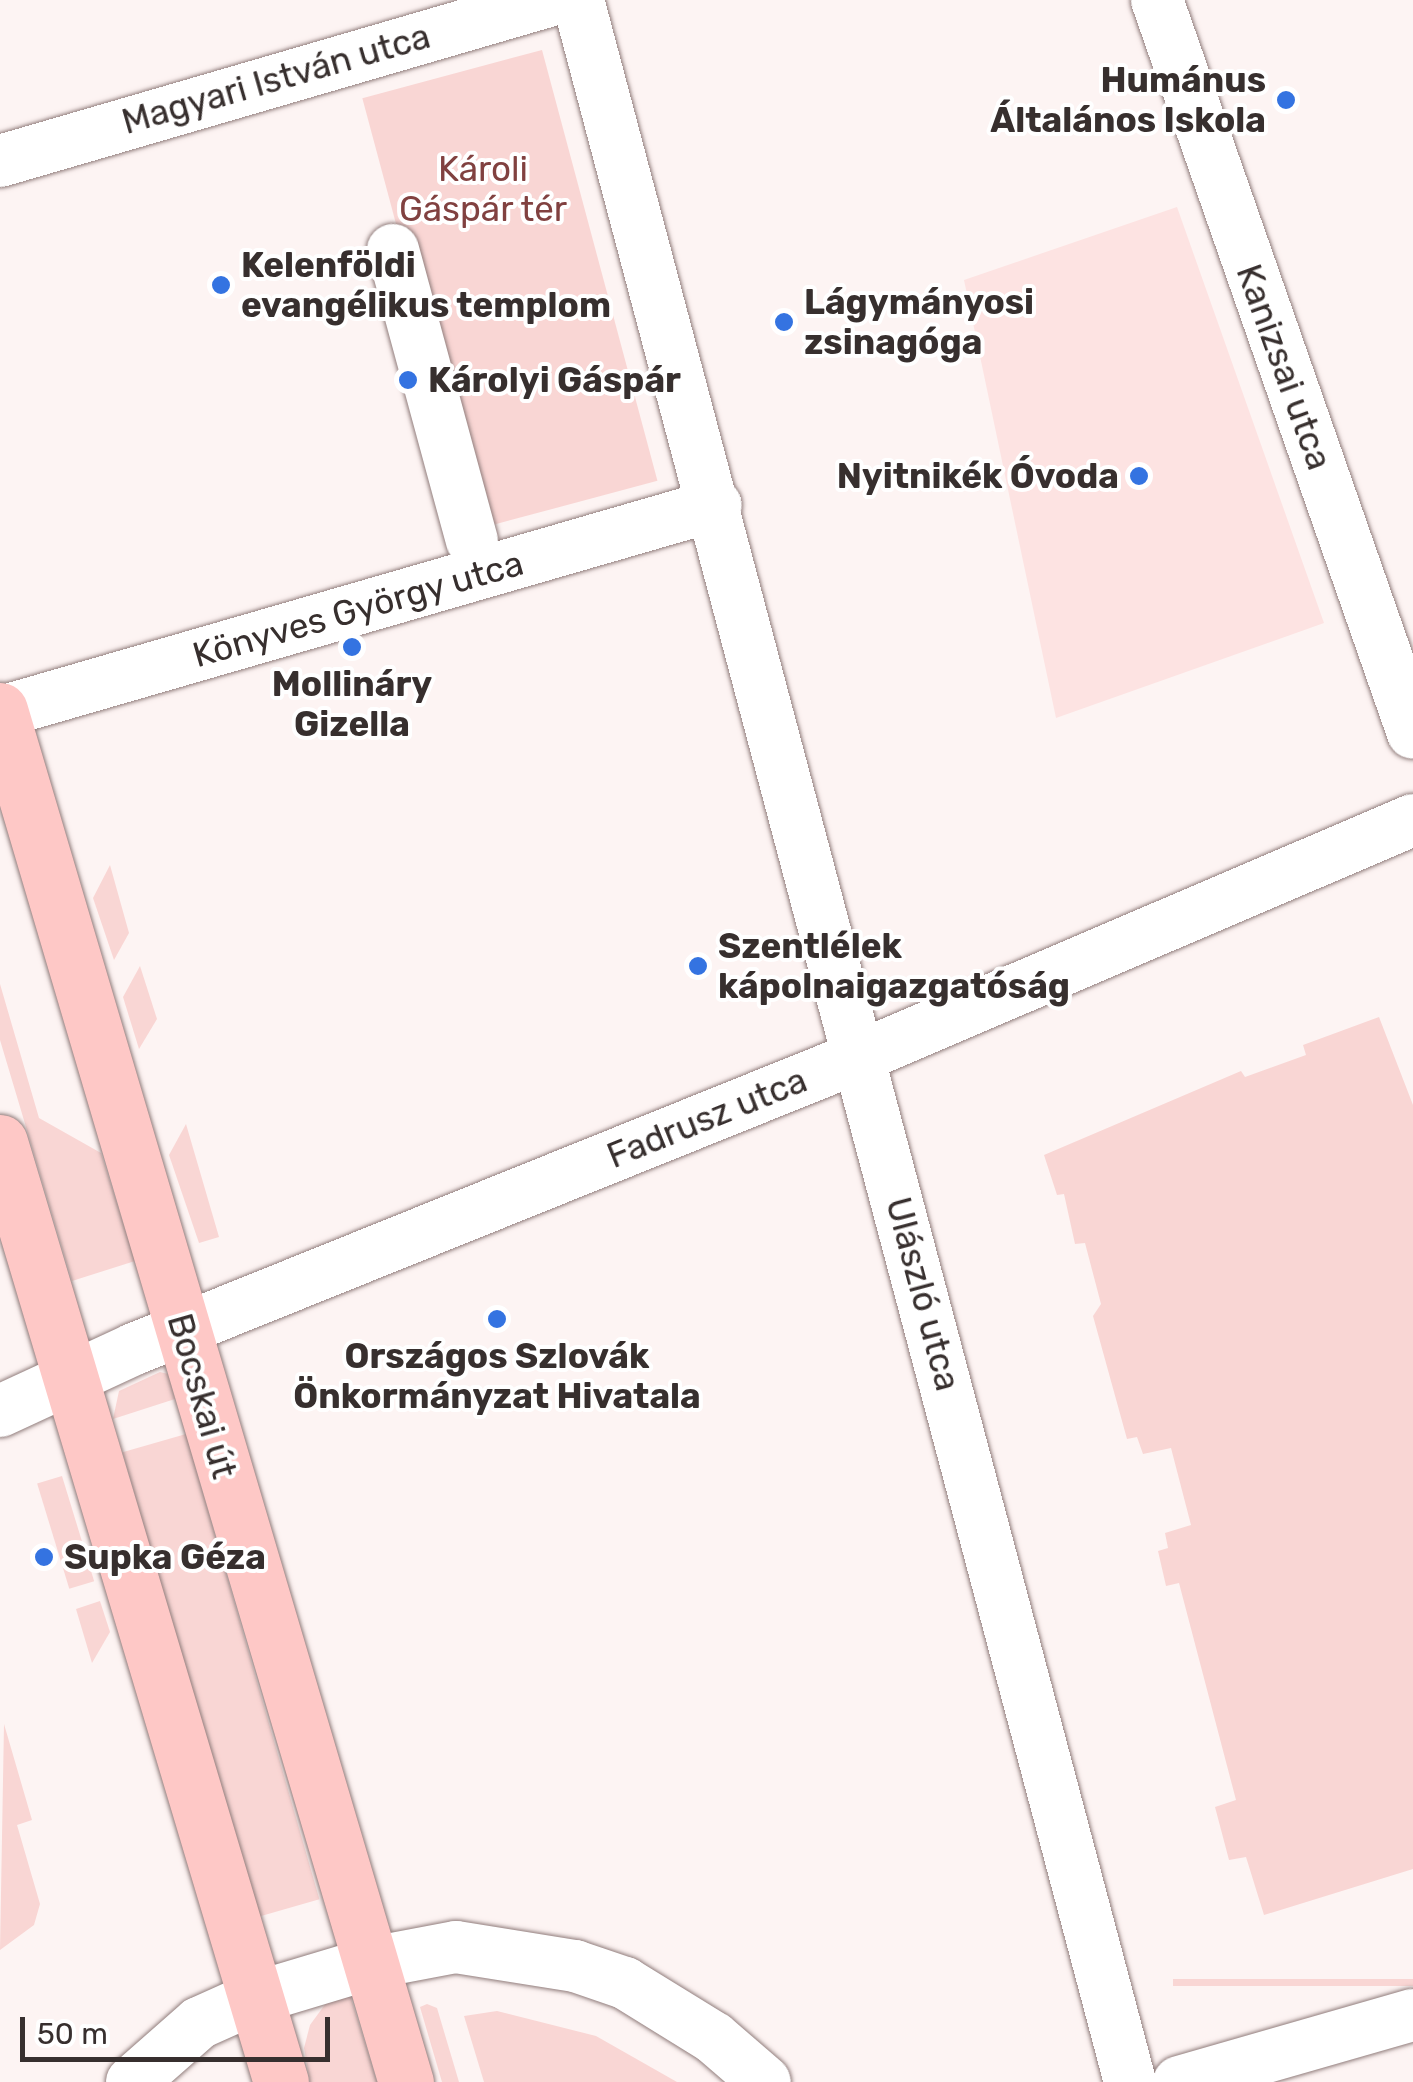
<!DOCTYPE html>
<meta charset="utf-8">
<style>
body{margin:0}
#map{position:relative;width:1413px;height:2082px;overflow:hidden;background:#fdf4f3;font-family:Rubik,sans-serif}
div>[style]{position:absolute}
.built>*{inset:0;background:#fde3e2}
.green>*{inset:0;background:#f9d6d4;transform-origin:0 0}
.roads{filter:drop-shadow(0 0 2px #917d7c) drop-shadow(0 0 2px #917d7c)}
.minor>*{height:52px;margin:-26px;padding:0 26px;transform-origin:26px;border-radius:26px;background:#fff}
.major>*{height:55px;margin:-27.5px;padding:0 27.5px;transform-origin:27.5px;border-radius:27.5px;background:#fec8c6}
.dots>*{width:28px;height:28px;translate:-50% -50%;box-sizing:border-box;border:5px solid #fff;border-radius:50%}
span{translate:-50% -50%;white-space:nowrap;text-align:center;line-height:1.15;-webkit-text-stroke:8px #fff;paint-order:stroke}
.street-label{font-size:35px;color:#372f2e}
.poi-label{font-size:35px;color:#372f2e;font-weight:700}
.right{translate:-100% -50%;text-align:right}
.left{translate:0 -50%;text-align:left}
.park-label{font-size:35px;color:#814140}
.scale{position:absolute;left:20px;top:2017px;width:310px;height:45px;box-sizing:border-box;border:5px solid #372f2e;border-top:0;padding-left:12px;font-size:30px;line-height:35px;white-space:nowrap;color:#372f2e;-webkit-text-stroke:8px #fff;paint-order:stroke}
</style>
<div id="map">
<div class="built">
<i style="clip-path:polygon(1177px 207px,1324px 623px,1056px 718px,964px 280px)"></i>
</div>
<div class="green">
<i style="left:542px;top:50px;width:446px;height:186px;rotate:75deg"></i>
<i style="clip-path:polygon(110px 865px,129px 933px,114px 960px,93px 898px)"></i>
<i style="clip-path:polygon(140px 966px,157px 1019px,139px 1049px,123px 997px)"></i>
<i style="clip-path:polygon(0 984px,39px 1118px,101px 1153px,135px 1261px,72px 1281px,0 1040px)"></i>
<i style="clip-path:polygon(1379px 1017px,1413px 1105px,1413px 1869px,1264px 1915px,1246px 1857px,1229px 1860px,1215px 1807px,1236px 1800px,1179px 1583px,1166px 1586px,1158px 1551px,1168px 1548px,1165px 1533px,1191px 1525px,1171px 1448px,1143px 1454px,1137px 1437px,1127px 1439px,1093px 1316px,1101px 1304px,1085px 1243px,1075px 1244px,1064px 1194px,1057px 1195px,1044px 1155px,1241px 1071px,1245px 1077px,1306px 1055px,1303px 1045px)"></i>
<i style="clip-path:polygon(186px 1124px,219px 1237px,199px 1243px,169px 1155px)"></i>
<i style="clip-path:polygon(160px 1372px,168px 1374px,175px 1399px,113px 1419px,119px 1391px)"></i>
<i style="left:186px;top:1434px;width:484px;height:66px;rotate:74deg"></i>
<i style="left:62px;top:1476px;width:110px;height:26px;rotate:73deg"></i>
<i style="clip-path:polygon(100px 1601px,110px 1632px,92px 1663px,76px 1609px)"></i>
<i style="clip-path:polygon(4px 1724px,32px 1820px,17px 1825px,40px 1904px,34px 1925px,0 1950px)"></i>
<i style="left:1413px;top:1979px;width:7px;height:240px;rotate:90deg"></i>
<i style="clip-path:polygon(350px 1995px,377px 2082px,310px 2082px,304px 2048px,310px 2025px,329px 1999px)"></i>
<i style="clip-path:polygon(427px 2004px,437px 2008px,459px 2082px,442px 2082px,420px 2007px)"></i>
<i style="clip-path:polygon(497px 2011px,596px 2036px,677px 2082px,484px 2082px,464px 2016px)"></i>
</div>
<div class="roads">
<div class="minor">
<i style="left:578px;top:0;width:2154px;rotate:75.15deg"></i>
<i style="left:1157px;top:0;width:776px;rotate:70.75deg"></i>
<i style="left:0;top:161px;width:575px;rotate:-16.26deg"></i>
<i style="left:393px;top:250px;width:301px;rotate:74.8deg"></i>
<i style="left:1px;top:712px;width:744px;rotate:-16.15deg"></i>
<i style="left:0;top:1411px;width:148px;rotate:-24.8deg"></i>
<i style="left:134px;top:1349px;width:784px;rotate:-21.95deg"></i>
<i style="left:861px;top:1056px;width:600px;rotate:-23.15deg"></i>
<i style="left:132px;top:2082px;width:89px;rotate:-41.4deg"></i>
<i style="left:199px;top:2023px;width:61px;rotate:-24.1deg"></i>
<i style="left:255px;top:1998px;width:121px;rotate:-16.8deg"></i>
<i style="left:371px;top:1963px;width:86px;rotate:-10.7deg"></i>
<i style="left:456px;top:1947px;width:121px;rotate:9.1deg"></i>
<i style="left:575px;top:1966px;width:53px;rotate:18.8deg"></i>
<i style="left:625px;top:1983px;width:105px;rotate:31.7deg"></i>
<i style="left:714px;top:2038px;width:67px;rotate:40.8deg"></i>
<i style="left:1179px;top:2082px;width:243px;rotate:-16deg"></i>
</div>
<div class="major">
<i style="left:0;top:710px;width:1431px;rotate:73.52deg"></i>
<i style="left:0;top:1142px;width:981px;rotate:73.36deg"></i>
</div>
</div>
<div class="dots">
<i style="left:1286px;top:100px;background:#3473e1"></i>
<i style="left:221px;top:285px;background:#3473e1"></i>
<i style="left:784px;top:322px;background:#3473e1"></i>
<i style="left:408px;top:380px;background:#3473e1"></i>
<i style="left:1139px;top:476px;background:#3473e1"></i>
<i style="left:352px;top:647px;background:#3473e1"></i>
<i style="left:698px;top:966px;background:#3473e1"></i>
<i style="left:497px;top:1319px;background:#3473e1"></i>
<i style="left:44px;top:1557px;background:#3473e1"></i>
</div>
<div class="street-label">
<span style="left:276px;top:79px;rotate:-16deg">Magyari István utca</span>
<span style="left:1284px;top:367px;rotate:70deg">Kanizsai utca</span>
<span style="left:358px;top:609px;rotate:-16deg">Könyves György utca</span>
<span style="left:707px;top:1118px;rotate:-22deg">Fadrusz utca</span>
<span style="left:923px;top:1294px;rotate:75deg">Ulászló utca</span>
<span style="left:202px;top:1396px;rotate:74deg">Bocskai út</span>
</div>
<div class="poi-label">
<span class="right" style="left:1266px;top:100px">Humánus<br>Általános Iskola</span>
<span class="left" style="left:241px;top:285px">Kelenföldi<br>evangélikus templom</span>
<span class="left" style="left:804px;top:322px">Lágymányosi<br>zsinagóga</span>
<span class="left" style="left:428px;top:380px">Károlyi Gáspár</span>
<span class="right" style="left:1119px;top:476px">Nyitnikék Óvoda</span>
<span style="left:352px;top:704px">Mollináry<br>Gizella</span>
<span class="left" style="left:718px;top:966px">Szentlélek<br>kápolnaigazgatóság</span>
<span style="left:497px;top:1376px">Országos Szlovák<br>Önkormányzat Hivatala</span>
<span class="left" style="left:64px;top:1557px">Supka Géza</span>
</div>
<div class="park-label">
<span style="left:483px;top:189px">Károli<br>Gáspár tér</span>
</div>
<div class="scale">50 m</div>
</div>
